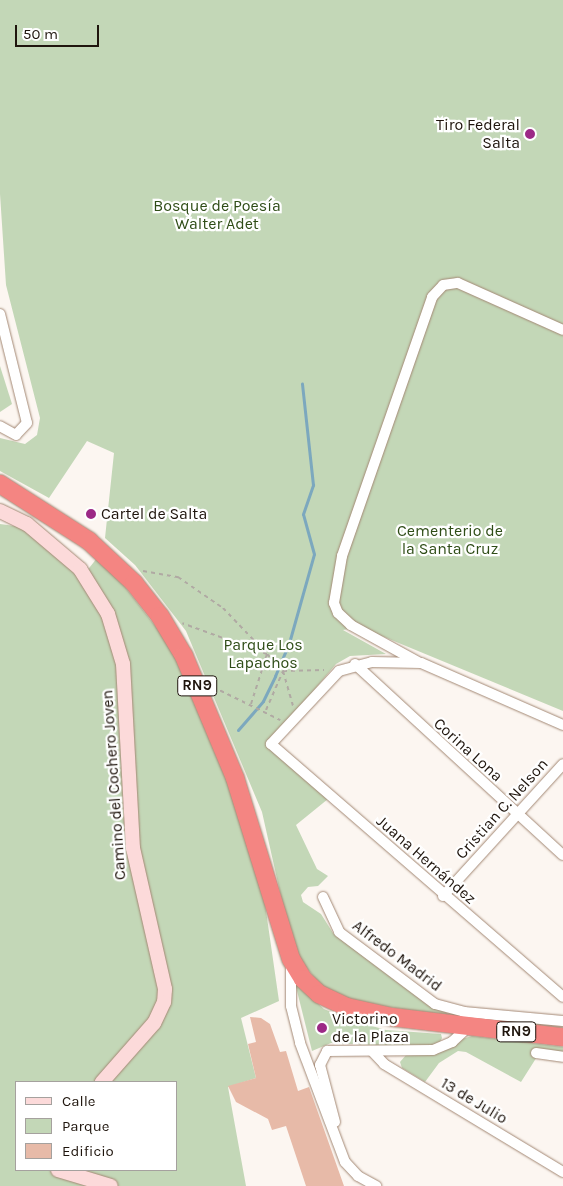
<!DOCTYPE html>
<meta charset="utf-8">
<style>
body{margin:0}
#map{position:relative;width:563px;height:1186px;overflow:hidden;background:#fcf6f1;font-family:Karla,sans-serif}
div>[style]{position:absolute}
.green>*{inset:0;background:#c3d7b7}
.stream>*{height:3px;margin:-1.5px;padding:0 1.5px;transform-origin:1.5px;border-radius:1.5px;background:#7ca8be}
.building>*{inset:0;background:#e7baa8}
.path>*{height:2px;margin-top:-1px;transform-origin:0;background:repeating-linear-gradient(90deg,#b0a9a3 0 4px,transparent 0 8px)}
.roads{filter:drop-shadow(0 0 1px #a38874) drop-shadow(0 0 1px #a38874)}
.street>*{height:10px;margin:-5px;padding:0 5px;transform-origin:5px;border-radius:5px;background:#fff}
.secondary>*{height:14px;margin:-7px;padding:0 7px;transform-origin:7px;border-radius:7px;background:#fcdada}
.highway>*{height:18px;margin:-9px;padding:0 9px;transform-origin:9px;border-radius:9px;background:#f48582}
.dots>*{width:14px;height:14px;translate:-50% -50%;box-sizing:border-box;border:2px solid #fff;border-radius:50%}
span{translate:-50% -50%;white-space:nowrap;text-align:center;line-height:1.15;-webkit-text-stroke:4.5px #fff;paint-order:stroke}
.shield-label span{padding:1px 4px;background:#fff;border:1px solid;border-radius:4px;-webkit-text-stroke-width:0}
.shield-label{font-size:15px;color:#1f150d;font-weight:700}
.poi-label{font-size:16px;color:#1f150d}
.right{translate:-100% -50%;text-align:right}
.left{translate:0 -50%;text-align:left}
.park-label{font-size:16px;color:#2f4d17}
.street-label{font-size:16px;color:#1f150d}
.legend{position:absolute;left:15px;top:1081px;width:162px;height:90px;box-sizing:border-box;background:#fff;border:1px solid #a5a19e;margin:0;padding:6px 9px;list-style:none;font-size:15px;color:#1f150d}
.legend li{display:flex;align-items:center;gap:10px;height:25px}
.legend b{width:25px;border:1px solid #a5a19e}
.scale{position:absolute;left:15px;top:25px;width:84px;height:22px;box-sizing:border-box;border:2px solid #1f150d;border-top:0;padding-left:6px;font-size:15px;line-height:18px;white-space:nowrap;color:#1f150d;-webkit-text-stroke:4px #fff;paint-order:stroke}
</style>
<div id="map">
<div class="green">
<i style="clip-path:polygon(0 0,563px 0,563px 711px,360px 627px,343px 630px,386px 654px,350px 656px,336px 664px,268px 745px,328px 799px,296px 825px,317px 869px,328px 876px,318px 886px,308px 887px,301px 895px,303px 902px,321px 914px,333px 933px,451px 1016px,347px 1001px,324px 990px,293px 950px,262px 812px,186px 631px,135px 565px,105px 538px,114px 453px,87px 441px,49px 498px,0 471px,0 438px,25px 444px,37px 435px,40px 418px,6px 285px,0 194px)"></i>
<i style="clip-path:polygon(0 366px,12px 404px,0 412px)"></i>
<i style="clip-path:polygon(evenodd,0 524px,22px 527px,86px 572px,97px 558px,125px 587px,166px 640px,184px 673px,245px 822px,265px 904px,279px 1001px,241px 1018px,256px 1078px,228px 1087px,246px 1186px,0 1186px,0 524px,16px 1082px,176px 1082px,176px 1170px,16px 1170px,16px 1082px)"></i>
<i style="clip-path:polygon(295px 983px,324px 1009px,348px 1019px,386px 1030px,441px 1034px,442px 1038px,439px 1044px,417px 1047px,331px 1043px,312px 1051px)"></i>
<i style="clip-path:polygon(472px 1036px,563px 1047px,563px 1054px,540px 1052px,521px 1082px,466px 1052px,458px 1051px,439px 1063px,425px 1082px,402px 1068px,400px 1062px,406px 1055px)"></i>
</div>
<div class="stream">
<i style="left:238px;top:730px;width:38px;rotate:-49deg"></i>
<i style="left:263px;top:701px;width:28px;rotate:-64deg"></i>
<i style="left:275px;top:676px;width:36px;rotate:-67deg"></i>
<i style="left:289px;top:643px;width:92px;rotate:-74.3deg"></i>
<i style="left:314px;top:554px;width:41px;rotate:-105.4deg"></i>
<i style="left:303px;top:514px;width:31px;rotate:-71deg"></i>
<i style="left:313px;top:485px;width:102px;rotate:-96.2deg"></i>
</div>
<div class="building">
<i style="clip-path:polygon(250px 1017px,261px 1018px,270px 1024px,280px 1052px,286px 1051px,298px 1091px,309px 1087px,344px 1186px,306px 1186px,286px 1126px,272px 1130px,268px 1119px,236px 1102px,228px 1086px,256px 1078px,248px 1044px,256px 1042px)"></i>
</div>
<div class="path">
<i style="left:143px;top:571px;width:36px;rotate:10deg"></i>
<i style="left:178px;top:577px;width:55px;rotate:34.6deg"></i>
<i style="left:223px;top:608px;width:64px;rotate:46.3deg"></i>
<i style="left:267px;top:654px;width:90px;rotate:-160deg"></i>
<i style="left:267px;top:654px;width:23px;rotate:47deg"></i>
<i style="left:283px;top:671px;width:36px;rotate:74deg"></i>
<i style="left:213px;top:687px;width:75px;rotate:26.2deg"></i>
<i style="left:251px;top:704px;width:52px;rotate:-72.3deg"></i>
<i style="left:266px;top:710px;width:43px;rotate:-66.4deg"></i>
<i style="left:283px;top:671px;width:41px;rotate:-1.4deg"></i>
</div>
<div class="roads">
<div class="street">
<i style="left:0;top:314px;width:112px;rotate:76.1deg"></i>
<i style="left:27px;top:423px;width:16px;rotate:133deg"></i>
<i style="left:16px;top:435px;width:18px;rotate:-151deg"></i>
<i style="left:418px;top:662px;width:77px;rotate:-151.1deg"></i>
<i style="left:351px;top:625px;width:18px;rotate:-137deg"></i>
<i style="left:338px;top:613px;width:11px;rotate:-112deg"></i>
<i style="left:334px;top:603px;width:48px;rotate:-80.3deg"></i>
<i style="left:342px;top:556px;width:274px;rotate:-70.8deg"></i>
<i style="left:432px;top:297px;width:16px;rotate:-47deg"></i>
<i style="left:443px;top:285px;width:15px;rotate:-8deg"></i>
<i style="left:458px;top:283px;width:115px;rotate:24.1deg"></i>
<i style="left:355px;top:664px;width:282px;rotate:42.6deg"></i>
<i style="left:563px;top:725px;width:155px;rotate:-156.4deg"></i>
<i style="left:421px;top:663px;width:49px;rotate:-178.8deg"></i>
<i style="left:372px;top:662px;width:34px;rotate:165deg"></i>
<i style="left:339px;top:671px;width:100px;rotate:133deg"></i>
<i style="left:271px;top:744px;width:386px;rotate:40.9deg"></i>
<i style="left:443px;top:896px;width:178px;rotate:-47.7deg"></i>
<i style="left:323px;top:897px;width:38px;rotate:65deg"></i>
<i style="left:339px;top:932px;width:120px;rotate:36.9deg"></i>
<i style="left:435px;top:1004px;width:30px;rotate:15deg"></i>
<i style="left:464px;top:1012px;width:99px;rotate:5.2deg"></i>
<i style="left:291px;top:960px;width:46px;rotate:90deg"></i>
<i style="left:291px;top:1006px;width:38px;rotate:76deg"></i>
<i style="left:300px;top:1043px;width:127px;rotate:69.3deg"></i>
<i style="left:345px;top:1162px;width:19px;rotate:47deg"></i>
<i style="left:358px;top:1176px;width:21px;rotate:29deg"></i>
<i style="left:373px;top:1052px;width:16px;rotate:47deg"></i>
<i style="left:384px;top:1064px;width:209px;rotate:31.1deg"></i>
<i style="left:536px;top:1053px;width:27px;rotate:8deg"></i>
<i style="left:335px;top:1122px;width:59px;rotate:-104.7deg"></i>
<i style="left:320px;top:1065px;width:16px;rotate:-63deg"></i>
<i style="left:327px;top:1051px;width:106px;rotate:-0.5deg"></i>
<i style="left:433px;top:1050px;width:21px;rotate:-23deg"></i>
<i style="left:452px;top:1042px;width:22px;rotate:-43deg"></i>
</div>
<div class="secondary">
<i style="left:0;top:511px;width:30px;rotate:26deg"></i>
<i style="left:27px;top:524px;width:70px;rotate:40.3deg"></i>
<i style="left:80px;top:569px;width:53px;rotate:58.1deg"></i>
<i style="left:108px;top:614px;width:52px;rotate:73.3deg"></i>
<i style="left:123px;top:664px;width:184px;rotate:86.9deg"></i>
<i style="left:133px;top:848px;width:145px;rotate:77.2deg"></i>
<i style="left:165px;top:989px;width:13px;rotate:94deg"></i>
<i style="left:164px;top:1002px;width:23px;rotate:115deg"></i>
<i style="left:154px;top:1023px;width:79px;rotate:131.4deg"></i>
<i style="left:58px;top:1170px;width:55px;rotate:16.8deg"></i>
</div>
<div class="highway">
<i style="left:0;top:484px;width:106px;rotate:32.6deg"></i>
<i style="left:89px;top:541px;width:62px;rotate:43deg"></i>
<i style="left:134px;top:583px;width:42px;rotate:51.8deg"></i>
<i style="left:160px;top:616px;width:47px;rotate:59deg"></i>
<i style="left:184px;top:656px;width:132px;rotate:67.3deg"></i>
<i style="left:235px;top:778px;width:189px;rotate:72.8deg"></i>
<i style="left:291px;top:959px;width:23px;rotate:59deg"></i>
<i style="left:303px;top:979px;width:22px;rotate:43deg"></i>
<i style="left:319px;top:994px;width:31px;rotate:25deg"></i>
<i style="left:347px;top:1007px;width:46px;rotate:12.5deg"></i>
<i style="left:392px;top:1017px;width:172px;rotate:6.7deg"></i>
</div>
</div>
<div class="dots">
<i style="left:530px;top:134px;background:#9c2986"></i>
<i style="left:91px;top:514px;background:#9c2986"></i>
<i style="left:322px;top:1028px;background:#9c2986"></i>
</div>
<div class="shield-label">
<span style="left:197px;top:686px">RN9</span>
<span style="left:516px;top:1032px">RN9</span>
</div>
<div class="poi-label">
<span class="right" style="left:520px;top:134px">Tiro Federal<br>Salta</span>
<span class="left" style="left:101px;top:514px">Cartel de Salta</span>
<span class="left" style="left:332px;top:1028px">Victorino<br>de la Plaza</span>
</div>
<div class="park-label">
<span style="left:217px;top:215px">Bosque de Poesía<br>Walter Adet</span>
<span style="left:450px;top:540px">Cementerio de<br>la Santa Cruz</span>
<span style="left:263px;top:654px">Parque Los<br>Lapachos</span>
</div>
<div class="street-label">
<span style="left:468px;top:750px;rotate:42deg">Corina Lona</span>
<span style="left:114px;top:785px;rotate:-94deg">Camino del Cochero Joven</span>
<span style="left:502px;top:809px;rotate:-48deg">Cristian C. Nelson</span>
<span style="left:426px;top:860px;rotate:41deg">Juana Hernández</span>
<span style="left:397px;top:956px;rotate:37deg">Alfredo Madrid</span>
<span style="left:474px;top:1101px;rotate:31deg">13 de Julio</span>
</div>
<ul class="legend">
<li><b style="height:6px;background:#fcdada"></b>Calle</li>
<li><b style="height:14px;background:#c3d7b7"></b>Parque</li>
<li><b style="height:14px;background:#e7baa8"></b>Edificio</li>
</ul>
<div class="scale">50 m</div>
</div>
